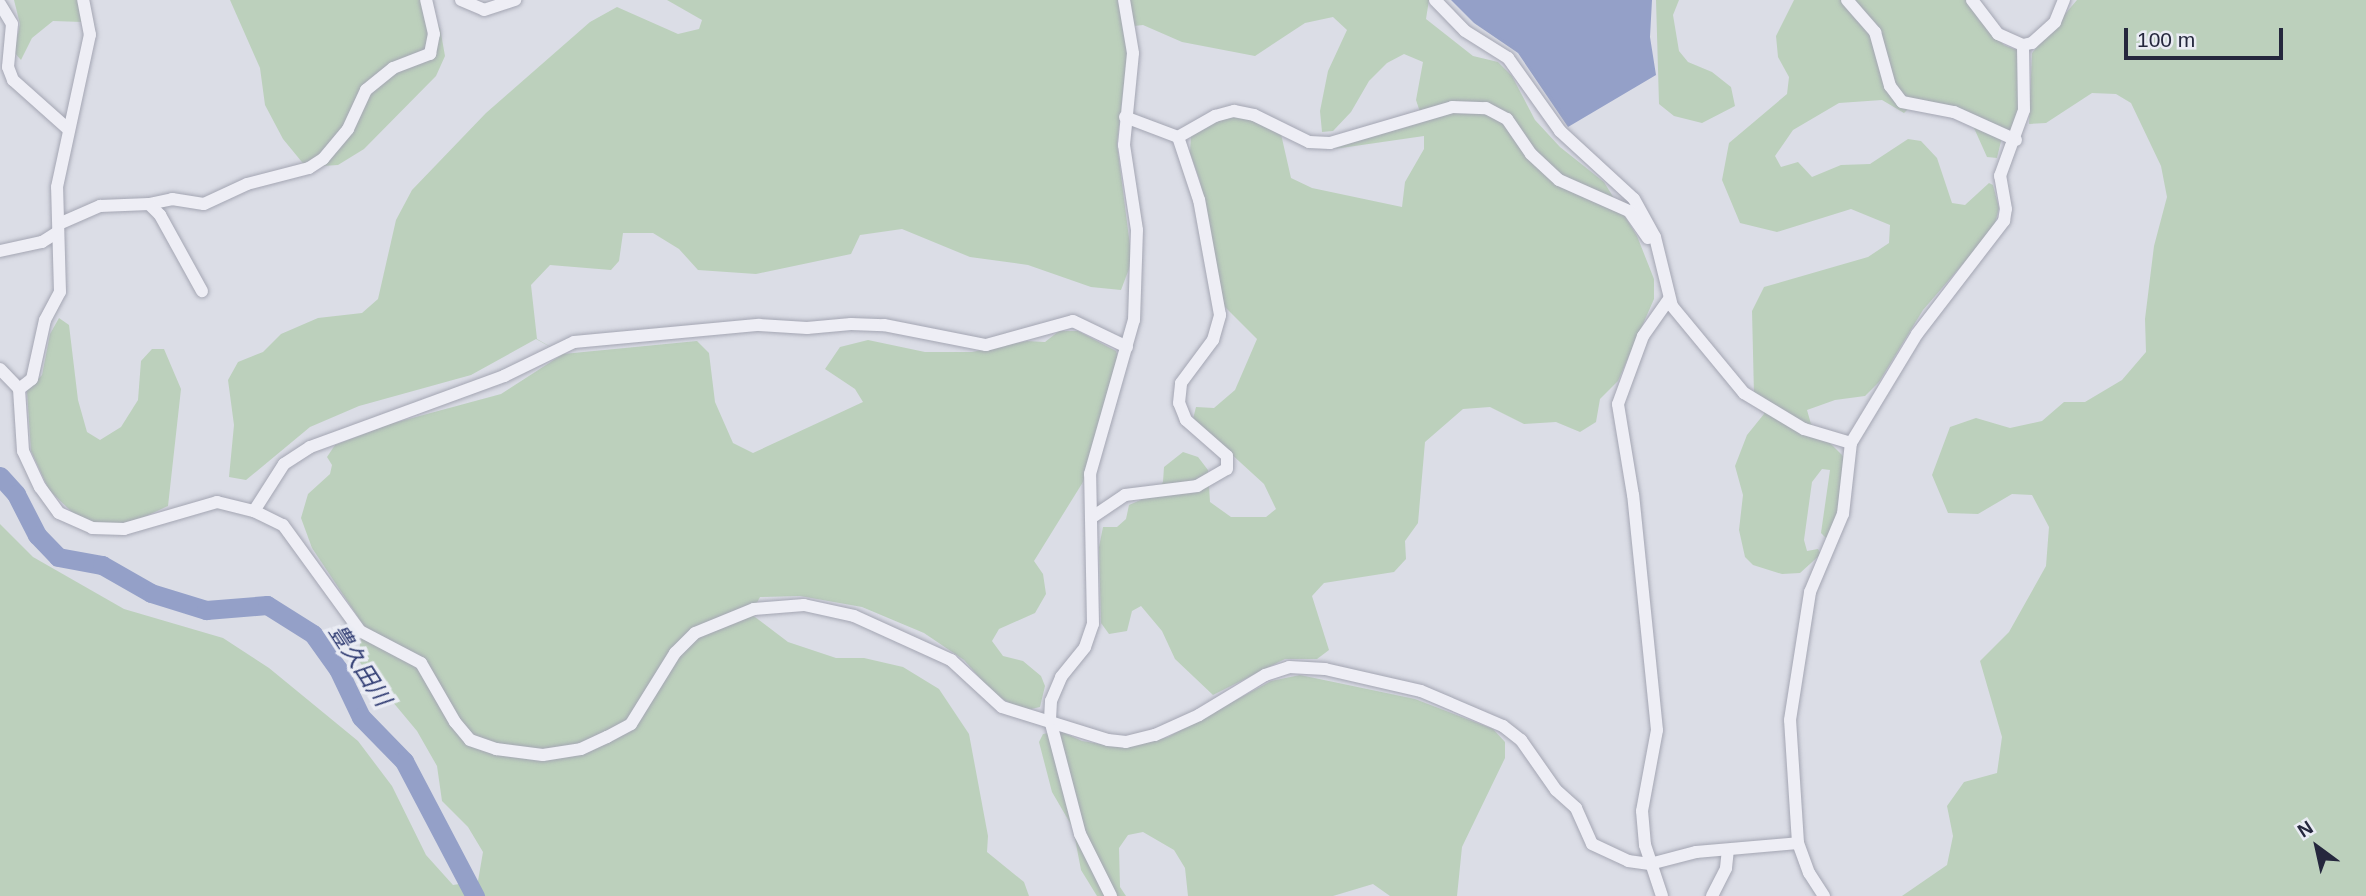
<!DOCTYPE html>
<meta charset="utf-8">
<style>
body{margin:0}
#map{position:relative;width:2366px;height:896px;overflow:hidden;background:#dbdde6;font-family:Arial,"Noto Sans JP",sans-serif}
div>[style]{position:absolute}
.green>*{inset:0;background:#bcd0bc}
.water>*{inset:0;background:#94a0c8}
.river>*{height:19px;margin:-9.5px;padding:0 9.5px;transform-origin:9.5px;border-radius:9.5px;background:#94a0c8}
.roads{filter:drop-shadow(0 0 2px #a4a6b3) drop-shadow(0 0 2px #a4a6b3)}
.street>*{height:12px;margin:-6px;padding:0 6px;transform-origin:6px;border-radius:6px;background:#eeeef5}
span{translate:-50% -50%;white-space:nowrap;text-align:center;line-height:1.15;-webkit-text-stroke:7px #eaecf4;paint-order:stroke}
.water-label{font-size:23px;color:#2e3a71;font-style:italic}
.north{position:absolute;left:2282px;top:812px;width:70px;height:70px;-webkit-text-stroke:5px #eaecf4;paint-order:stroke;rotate:327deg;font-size:19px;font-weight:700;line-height:28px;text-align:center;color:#25273d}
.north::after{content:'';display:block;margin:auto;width:24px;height:32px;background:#25273d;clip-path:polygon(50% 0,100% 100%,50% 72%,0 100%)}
.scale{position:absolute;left:2124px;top:28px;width:159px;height:32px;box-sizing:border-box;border:4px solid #25273d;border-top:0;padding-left:9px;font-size:21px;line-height:24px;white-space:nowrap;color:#25273d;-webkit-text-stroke:5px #eaecf4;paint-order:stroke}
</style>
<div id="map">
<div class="green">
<i style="clip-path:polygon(14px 0,78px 0,83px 22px,53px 21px,32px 38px,21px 60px,14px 52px,20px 24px)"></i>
<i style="clip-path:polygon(230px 0,424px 0,440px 28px,445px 56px,436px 76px,364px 149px,338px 165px,306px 167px,283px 139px,265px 105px,260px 68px)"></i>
<i style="clip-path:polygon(667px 0,1429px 0,1426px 19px,1473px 56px,1498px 62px,1512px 76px,1535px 120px,1560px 147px,1604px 182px,1637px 236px,1654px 279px,1654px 299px,1618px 381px,1600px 399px,1596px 422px,1580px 432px,1556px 422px,1524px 424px,1490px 407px,1463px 409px,1425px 442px,1418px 523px,1405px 541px,1406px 559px,1394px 572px,1324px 583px,1312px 596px,1329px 650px,1317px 659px,1285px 659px,1213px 695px,1175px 659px,1162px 631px,1141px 606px,1132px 611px,1127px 631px,1109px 634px,1101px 623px,1099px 547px,1103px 527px,1117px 527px,1126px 519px,1129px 505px,1152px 495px,1163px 482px,1164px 467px,1183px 452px,1198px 457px,1208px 470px,1210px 502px,1231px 517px,1266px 517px,1276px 509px,1264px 484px,1193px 419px,1196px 407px,1214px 408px,1235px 390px,1257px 339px,1224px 306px,1205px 228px,1200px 181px,1190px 153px,1191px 135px,1213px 121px,1234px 115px,1254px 118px,1281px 134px,1291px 178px,1312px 188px,1402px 207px,1405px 182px,1424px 149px,1424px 136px,1334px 149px,1421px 115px,1416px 100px,1423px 62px,1404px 54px,1387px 63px,1369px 81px,1351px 112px,1333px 131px,1322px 132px,1320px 111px,1328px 71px,1347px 30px,1333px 17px,1305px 23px,1255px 56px,1182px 42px,1143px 25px,1125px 27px,1127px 57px,1117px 144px,1132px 261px,1121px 290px,1091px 287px,1028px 265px,970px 257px,902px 229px,860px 235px,851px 254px,756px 274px,698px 270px,679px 249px,653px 233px,623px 233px,619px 261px,611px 270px,550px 265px,531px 285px,537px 339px,563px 354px,697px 341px,709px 353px,715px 402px,733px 443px,753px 453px,863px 402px,855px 389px,825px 369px,840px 347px,868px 340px,925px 352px,972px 352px,1027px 341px,1045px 342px,1059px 331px,1078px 331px,1116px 351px,1120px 363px,1083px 482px,1034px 561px,1043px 574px,1046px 594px,1035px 613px,999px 629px,992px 641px,1003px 656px,1023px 661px,1041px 676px,1045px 686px,1040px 707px,1023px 711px,994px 694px,964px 660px,924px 633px,862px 607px,800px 596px,760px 597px,751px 614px,788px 642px,836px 658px,864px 658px,903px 667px,939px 689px,969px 734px,988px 836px,987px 852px,1024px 882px,1029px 896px,0 896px,0 524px,33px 557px,124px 609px,223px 638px,269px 668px,358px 741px,392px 786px,426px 855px,453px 885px,478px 881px,483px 852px,468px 827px,442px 801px,437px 766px,417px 731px,357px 659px,364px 626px,312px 548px,301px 518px,308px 494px,330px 474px,332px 465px,327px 457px,335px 445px,390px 424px,501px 394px,563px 354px,536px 339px,471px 375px,359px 406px,310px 427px,246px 480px,229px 477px,234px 425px,228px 380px,238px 362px,263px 352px,281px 334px,318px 318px,362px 313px,378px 299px,396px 220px,412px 190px,486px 113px,590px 22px,617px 7px,678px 34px,699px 29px,702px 20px)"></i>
<i style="clip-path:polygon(1656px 0,1679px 0,1673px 15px,1679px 51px,1688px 62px,1712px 72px,1731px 87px,1735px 106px,1702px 123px,1674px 116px,1659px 104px)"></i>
<i style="clip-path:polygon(1794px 0,1968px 0,1979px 20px,2004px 45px,2019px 51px,2019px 124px,2002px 137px,1997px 158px,1987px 157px,1974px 128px,1961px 112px,1915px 102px,1904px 113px,1882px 100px,1839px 103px,1793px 130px,1775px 156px,1781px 167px,1798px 162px,1812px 177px,1841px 165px,1870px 164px,1908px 139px,1921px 141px,1937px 158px,1952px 203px,1965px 205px,1989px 183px,1993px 185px,1999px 208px,1994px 228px,1923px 310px,1879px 382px,1865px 396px,1835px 400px,1807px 410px,1811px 424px,1845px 458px,1840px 492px,1835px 522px,1826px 538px,1821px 533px,1830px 470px,1822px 469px,1812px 482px,1804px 540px,1807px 551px,1818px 549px,1821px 554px,1800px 573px,1782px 574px,1753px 565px,1745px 557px,1739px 530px,1743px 495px,1735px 466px,1747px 435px,1764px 414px,1764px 401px,1754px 395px,1752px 311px,1764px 287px,1868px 257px,1889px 243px,1890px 225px,1851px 209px,1777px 232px,1740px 223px,1722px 180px,1729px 143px,1787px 94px,1789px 77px,1778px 57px,1776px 36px)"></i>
<i style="clip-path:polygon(2077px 0,2366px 0,2366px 896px,1902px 896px,1947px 865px,1953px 836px,1947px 806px,1964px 782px,1997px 773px,2002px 737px,1980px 661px,2009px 632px,2046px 566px,2049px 527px,2032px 495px,2012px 494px,1978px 514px,1948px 513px,1932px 475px,1950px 427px,1976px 418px,2010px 428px,2042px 421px,2064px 402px,2085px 402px,2122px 380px,2146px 352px,2145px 319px,2154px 246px,2167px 197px,2161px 166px,2131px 103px,2116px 94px,2092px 93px,2046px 123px,2029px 124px,2032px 53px)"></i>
<i style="clip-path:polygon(59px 318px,69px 325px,78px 400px,87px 432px,100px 440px,121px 427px,138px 400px,141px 361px,152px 349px,164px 349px,181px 389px,168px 506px,133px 522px,100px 525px,74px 514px,49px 490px,31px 451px,27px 391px,42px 375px,50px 334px)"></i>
<i style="clip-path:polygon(1300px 675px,1415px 699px,1493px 729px,1505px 742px,1505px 758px,1462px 847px,1457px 896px,1390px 896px,1373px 884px,1333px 896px,1188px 896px,1185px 868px,1174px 850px,1143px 832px,1128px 835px,1119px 848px,1120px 887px,1126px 896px,1097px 896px,1081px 870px,1073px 828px,1052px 792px,1039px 742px,1043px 734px,1060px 731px,1082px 741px,1125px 748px,1168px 737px,1271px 681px)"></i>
</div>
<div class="water">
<i style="clip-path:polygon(1451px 0,1652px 0,1650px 37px,1656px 75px,1568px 127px,1518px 53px,1474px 23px)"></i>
</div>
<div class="river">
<i style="left:0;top:476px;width:24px;rotate:48deg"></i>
<i style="left:16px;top:494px;width:46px;rotate:62.9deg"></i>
<i style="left:37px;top:535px;width:30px;rotate:46deg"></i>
<i style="left:58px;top:557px;width:45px;rotate:10.3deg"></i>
<i style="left:102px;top:565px;width:56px;rotate:29.7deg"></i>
<i style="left:151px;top:593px;width:58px;rotate:17.2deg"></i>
<i style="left:206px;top:610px;width:61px;rotate:-4.7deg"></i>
<i style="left:267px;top:605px;width:54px;rotate:32.2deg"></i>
<i style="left:313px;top:634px;width:43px;rotate:54.5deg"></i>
<i style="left:338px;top:669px;width:53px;rotate:64.4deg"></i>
<i style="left:361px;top:717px;width:62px;rotate:45.7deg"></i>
<i style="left:404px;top:761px;width:153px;rotate:62.3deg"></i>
</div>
<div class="roads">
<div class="street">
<i style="left:461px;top:0;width:25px;rotate:23deg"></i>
<i style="left:484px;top:10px;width:33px;rotate:-18deg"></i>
<i style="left:1435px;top:0;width:43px;rotate:45.9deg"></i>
<i style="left:1465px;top:31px;width:51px;rotate:32.1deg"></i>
<i style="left:1508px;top:58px;width:90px;rotate:54.5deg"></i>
<i style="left:1560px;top:131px;width:100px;rotate:42.6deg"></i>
<i style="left:1634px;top:199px;width:43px;rotate:61.1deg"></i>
<i style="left:1655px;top:237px;width:71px;rotate:76.2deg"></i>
<i style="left:1672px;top:306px;width:113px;rotate:50.4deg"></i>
<i style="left:1744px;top:393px;width:70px;rotate:31deg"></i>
<i style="left:1804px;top:429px;width:49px;rotate:16.6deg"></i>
<i style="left:1847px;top:0;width:43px;rotate:48.8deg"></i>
<i style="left:1875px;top:32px;width:56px;rotate:74.5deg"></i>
<i style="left:1890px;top:86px;width:20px;rotate:53deg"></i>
<i style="left:1902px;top:102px;width:53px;rotate:10.9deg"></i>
<i style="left:1954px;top:112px;width:68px;rotate:24.3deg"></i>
<i style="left:1972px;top:0;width:43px;rotate:52.6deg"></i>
<i style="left:1998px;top:34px;width:27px;rotate:24deg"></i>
<i style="left:2023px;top:45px;width:9px;rotate:-13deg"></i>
<i style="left:2032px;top:43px;width:31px;rotate:-42deg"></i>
<i style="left:2055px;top:22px;width:24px;rotate:-68deg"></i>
<i style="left:0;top:4px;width:23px;rotate:59deg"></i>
<i style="left:12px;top:24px;width:43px;rotate:95.3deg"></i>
<i style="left:8px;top:67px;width:14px;rotate:69deg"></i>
<i style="left:13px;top:80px;width:74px;rotate:41.7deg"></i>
<i style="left:1125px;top:117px;width:57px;rotate:20.7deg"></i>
<i style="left:1178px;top:137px;width:43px;rotate:-29.6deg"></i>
<i style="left:1215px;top:116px;width:20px;rotate:-15deg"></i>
<i style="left:1234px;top:111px;width:20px;rotate:11deg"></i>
<i style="left:1254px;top:115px;width:61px;rotate:26.1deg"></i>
<i style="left:1309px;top:142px;width:21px;rotate:3deg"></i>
<i style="left:1330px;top:143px;width:127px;rotate:-16.4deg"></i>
<i style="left:1452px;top:107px;width:34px;rotate:2deg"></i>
<i style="left:1486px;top:108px;width:24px;rotate:28deg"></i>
<i style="left:1507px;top:119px;width:42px;rotate:55.6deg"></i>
<i style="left:1531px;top:154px;width:38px;rotate:43deg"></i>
<i style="left:1559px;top:180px;width:77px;rotate:23.9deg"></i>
<i style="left:1629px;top:211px;width:33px;rotate:55deg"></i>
<i style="left:149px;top:204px;width:24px;rotate:-12deg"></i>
<i style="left:172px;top:199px;width:32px;rotate:9deg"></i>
<i style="left:204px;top:204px;width:47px;rotate:-24.9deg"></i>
<i style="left:247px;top:184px;width:64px;rotate:-14.5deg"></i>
<i style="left:309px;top:168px;width:17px;rotate:-33deg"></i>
<i style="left:323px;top:159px;width:39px;rotate:-50deg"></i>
<i style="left:348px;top:129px;width:43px;rotate:-65.2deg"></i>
<i style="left:366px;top:90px;width:35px;rotate:-39deg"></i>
<i style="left:393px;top:68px;width:40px;rotate:-21deg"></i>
<i style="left:430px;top:54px;width:20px;rotate:-79deg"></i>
<i style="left:434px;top:34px;width:35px;rotate:-103deg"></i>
<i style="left:61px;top:223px;width:43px;rotate:-23.6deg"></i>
<i style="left:100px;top:206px;width:49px;rotate:-2.3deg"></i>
<i style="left:149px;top:204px;width:16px;rotate:45deg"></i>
<i style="left:160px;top:215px;width:87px;rotate:61.1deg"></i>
<i style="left:0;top:251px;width:43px;rotate:-12.1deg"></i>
<i style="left:42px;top:242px;width:19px;rotate:-32deg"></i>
<i style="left:0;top:369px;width:28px;rotate:46deg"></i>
<i style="left:19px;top:389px;width:62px;rotate:86.3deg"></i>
<i style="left:23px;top:451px;width:40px;rotate:65deg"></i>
<i style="left:40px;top:487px;width:32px;rotate:54deg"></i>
<i style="left:59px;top:513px;width:36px;rotate:24deg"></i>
<i style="left:92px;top:528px;width:32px;rotate:2deg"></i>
<i style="left:124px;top:529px;width:97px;rotate:-16.2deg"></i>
<i style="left:217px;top:502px;width:38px;rotate:14deg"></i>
<i style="left:254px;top:511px;width:32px;rotate:26deg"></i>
<i style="left:283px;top:525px;width:131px;rotate:54deg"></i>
<i style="left:360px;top:631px;width:69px;rotate:27.7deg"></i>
<i style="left:421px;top:663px;width:68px;rotate:60deg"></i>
<i style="left:455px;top:722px;width:23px;rotate:50deg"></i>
<i style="left:470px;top:740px;width:28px;rotate:19deg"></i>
<i style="left:496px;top:749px;width:47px;rotate:7.3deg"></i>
<i style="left:543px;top:755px;width:38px;rotate:-9deg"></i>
<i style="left:581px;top:749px;width:29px;rotate:-25deg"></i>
<i style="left:607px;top:737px;width:27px;rotate:-28deg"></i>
<i style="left:631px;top:724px;width:84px;rotate:-58.2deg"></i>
<i style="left:675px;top:653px;width:28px;rotate:-45deg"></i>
<i style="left:695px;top:633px;width:64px;rotate:-22.1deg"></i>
<i style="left:754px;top:609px;width:50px;rotate:-4.6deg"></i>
<i style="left:804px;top:605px;width:51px;rotate:12.4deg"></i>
<i style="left:854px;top:616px;width:107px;rotate:24.4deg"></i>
<i style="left:951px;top:660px;width:69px;rotate:42.7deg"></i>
<i style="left:1002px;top:707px;width:111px;rotate:17.3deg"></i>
<i style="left:1108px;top:740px;width:18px;rotate:6deg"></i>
<i style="left:1126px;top:742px;width:30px;rotate:-14deg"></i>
<i style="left:1155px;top:735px;width:48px;rotate:-24.4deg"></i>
<i style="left:1199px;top:715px;width:77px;rotate:-31.2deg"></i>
<i style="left:1265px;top:675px;width:25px;rotate:-18deg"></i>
<i style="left:1289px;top:667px;width:36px;rotate:3deg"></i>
<i style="left:1325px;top:669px;width:98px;rotate:12.9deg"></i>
<i style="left:1421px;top:691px;width:89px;rotate:23.1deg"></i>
<i style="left:1503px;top:726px;width:23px;rotate:38deg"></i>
<i style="left:1521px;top:740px;width:61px;rotate:55deg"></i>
<i style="left:1556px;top:790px;width:27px;rotate:42deg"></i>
<i style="left:1576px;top:808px;width:39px;rotate:66deg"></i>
<i style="left:1592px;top:844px;width:40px;rotate:25deg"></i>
<i style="left:1628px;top:861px;width:22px;rotate:8deg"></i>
<i style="left:1650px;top:864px;width:48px;rotate:-14.6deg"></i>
<i style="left:1696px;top:852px;width:102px;rotate:-5deg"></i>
<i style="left:19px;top:389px;width:16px;rotate:-38deg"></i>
<i style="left:32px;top:379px;width:60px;rotate:-77.6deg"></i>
<i style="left:45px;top:320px;width:32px;rotate:-62deg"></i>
<i style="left:60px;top:292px;width:105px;rotate:-91.6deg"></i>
<i style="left:57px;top:187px;width:156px;rotate:-77.8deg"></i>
<i style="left:90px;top:35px;width:36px;rotate:-101deg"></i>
<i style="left:254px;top:511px;width:56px;rotate:-57.4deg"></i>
<i style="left:284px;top:464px;width:31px;rotate:-33deg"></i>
<i style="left:310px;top:447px;width:207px;rotate:-20.1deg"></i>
<i style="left:504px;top:376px;width:78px;rotate:-25.9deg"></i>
<i style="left:574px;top:342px;width:186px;rotate:-5.3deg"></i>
<i style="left:759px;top:325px;width:48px;rotate:3.6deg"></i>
<i style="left:807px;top:328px;width:44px;rotate:-5.2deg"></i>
<i style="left:851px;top:324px;width:33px;rotate:2deg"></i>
<i style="left:884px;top:325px;width:104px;rotate:11.1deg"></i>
<i style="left:986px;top:345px;width:90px;rotate:-15.4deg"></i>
<i style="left:1073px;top:321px;width:60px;rotate:25.7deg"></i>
<i style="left:1094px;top:516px;width:37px;rotate:-34deg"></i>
<i style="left:1125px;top:495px;width:73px;rotate:-7.1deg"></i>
<i style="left:1197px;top:486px;width:34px;rotate:-30deg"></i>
<i style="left:1227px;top:469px;width:13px;rotate:-90deg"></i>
<i style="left:1227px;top:456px;width:55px;rotate:-138.7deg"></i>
<i style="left:1186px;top:420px;width:18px;rotate:-112deg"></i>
<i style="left:1179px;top:403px;width:20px;rotate:-84deg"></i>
<i style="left:1181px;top:383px;width:54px;rotate:-53.3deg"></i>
<i style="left:1213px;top:340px;width:26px;rotate:-74deg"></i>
<i style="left:1220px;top:315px;width:117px;rotate:-100.3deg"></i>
<i style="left:1199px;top:200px;width:66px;rotate:-108.4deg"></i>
<i style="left:1111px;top:896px;width:69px;rotate:-116.6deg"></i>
<i style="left:1080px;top:834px;width:118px;rotate:-104.7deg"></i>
<i style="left:1050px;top:720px;width:19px;rotate:-87deg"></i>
<i style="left:1051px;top:701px;width:26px;rotate:-67deg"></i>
<i style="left:1061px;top:677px;width:38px;rotate:-51deg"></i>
<i style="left:1085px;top:647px;width:24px;rotate:-71deg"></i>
<i style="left:1093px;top:624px;width:150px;rotate:-91.1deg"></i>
<i style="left:1090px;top:474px;width:160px;rotate:-74.1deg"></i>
<i style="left:1134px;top:320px;width:90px;rotate:-88.1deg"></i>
<i style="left:1137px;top:230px;width:86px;rotate:-98.7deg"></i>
<i style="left:1124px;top:145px;width:92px;rotate:-84.4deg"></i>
<i style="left:1133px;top:53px;width:54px;rotate:-99.6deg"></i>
<i style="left:1662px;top:896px;width:54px;rotate:-108.4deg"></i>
<i style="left:1645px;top:845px;width:34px;rotate:-95deg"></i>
<i style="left:1642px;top:811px;width:82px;rotate:-79.5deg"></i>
<i style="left:1657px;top:730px;width:236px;rotate:-95.8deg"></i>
<i style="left:1633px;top:495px;width:92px;rotate:-99.4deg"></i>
<i style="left:1618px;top:404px;width:72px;rotate:-69.8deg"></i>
<i style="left:1643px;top:336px;width:45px;rotate:-54.9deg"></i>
<i style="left:1712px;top:896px;width:31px;rotate:-63deg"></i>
<i style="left:1726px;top:868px;width:18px;rotate:-84deg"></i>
<i style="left:1824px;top:896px;width:27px;rotate:-123deg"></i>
<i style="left:1809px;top:873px;width:32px;rotate:-110deg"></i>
<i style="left:1798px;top:843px;width:123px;rotate:-93.7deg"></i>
<i style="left:1790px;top:720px;width:130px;rotate:-81.1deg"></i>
<i style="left:1810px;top:592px;width:85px;rotate:-67.1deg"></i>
<i style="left:1843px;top:514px;width:71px;rotate:-83.6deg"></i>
<i style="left:1851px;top:443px;width:127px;rotate:-58.8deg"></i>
<i style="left:1917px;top:334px;width:143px;rotate:-52.4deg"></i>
<i style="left:2004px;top:221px;width:12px;rotate:-81deg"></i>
<i style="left:2006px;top:209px;width:34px;rotate:-100deg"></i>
<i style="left:2000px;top:176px;width:70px;rotate:-70deg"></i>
<i style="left:2024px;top:110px;width:65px;rotate:-90.9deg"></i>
</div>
</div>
<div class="water-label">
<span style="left:360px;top:665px;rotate:57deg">豊久田川</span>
</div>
<div class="north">N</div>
<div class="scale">100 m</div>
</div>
